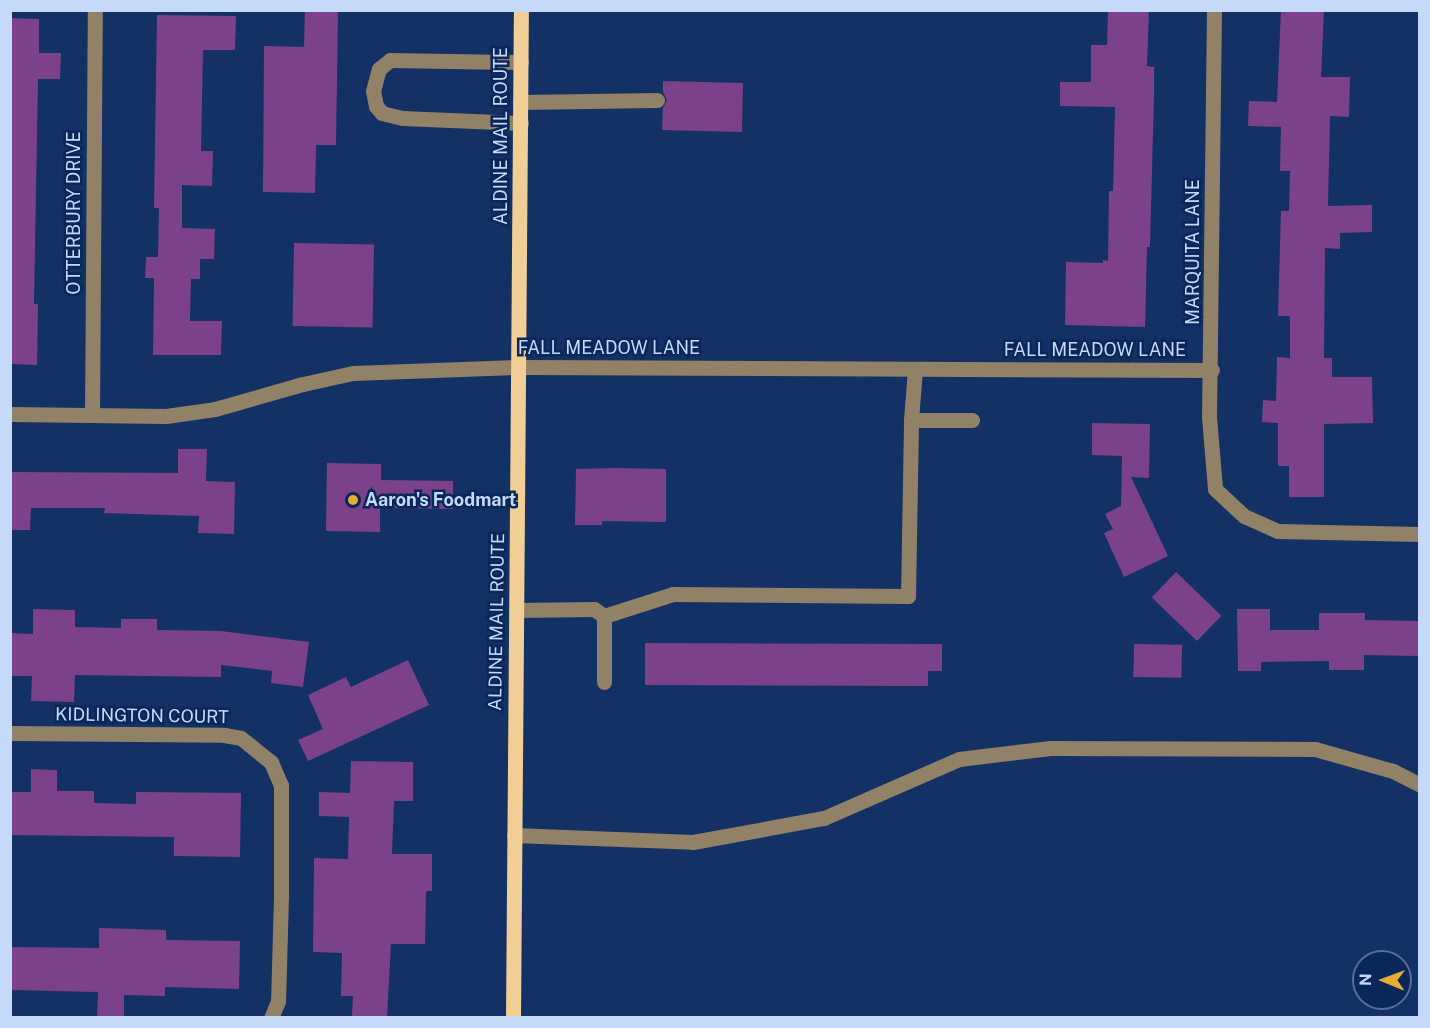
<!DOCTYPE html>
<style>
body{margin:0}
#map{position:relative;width:1430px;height:1028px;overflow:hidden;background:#133164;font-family:"Public Sans",sans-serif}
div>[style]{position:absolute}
.building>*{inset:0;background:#7c4289;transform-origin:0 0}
.minor>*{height:15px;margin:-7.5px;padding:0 7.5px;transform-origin:7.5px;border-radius:7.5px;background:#918166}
.major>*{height:15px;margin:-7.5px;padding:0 7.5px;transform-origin:7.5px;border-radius:7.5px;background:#f0ce96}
.dots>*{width:16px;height:16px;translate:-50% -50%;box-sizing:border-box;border:3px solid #092758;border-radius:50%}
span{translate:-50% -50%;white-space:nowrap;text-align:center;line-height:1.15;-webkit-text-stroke:5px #092758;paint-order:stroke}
.street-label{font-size:18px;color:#c5d9f8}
.poi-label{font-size:18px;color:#c5d9f8;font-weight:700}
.left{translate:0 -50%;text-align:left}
.frame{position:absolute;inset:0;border:12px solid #c5d9f8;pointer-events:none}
.north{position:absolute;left:1352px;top:950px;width:60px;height:60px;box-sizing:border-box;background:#092758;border:2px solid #546e98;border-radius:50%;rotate:271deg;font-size:16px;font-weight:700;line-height:24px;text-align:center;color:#c5d9f8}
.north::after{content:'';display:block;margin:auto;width:21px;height:27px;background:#e7ac36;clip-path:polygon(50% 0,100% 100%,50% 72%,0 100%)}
</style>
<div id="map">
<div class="building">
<i style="clip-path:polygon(305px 10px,338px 10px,336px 145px,316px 145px,315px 193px,263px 192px,264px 46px,304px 47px)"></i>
<i style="clip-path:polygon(1108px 10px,1149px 10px,1147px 66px,1154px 67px,1154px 94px,1150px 247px,1147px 247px,1145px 327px,1065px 325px,1066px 262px,1103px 263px,1103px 260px,1108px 261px,1109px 191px,1113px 191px,1115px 107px,1060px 106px,1060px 82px,1091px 82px,1091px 45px,1107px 45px)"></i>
<i style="clip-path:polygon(1281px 10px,1324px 10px,1321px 77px,1350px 77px,1349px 117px,1330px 116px,1328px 206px,1372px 205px,1372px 232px,1340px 233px,1340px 249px,1325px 248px,1324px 358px,1332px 358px,1332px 377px,1372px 377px,1373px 423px,1324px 424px,1324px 497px,1289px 497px,1289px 466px,1278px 466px,1278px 423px,1262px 422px,1263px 400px,1276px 401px,1277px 357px,1290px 358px,1290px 316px,1278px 316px,1281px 211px,1289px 211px,1290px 171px,1280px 171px,1281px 127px,1248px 126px,1249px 101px,1277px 102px)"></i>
<i style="clip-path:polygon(157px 15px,236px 16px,235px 50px,203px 50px,201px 151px,213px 151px,212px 186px,182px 185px,182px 228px,215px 229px,214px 259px,200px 259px,200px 279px,191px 279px,190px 321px,222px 321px,221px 355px,153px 355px,154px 278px,145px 278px,146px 257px,158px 257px,159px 208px,154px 208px)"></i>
<i style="clip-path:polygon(10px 18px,39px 19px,39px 53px,61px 53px,60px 79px,38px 79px,34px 304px,38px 304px,37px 365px,10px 364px)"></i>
<i style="clip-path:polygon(663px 81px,743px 83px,742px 132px,662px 130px,663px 108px,667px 100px,663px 92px)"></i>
<i style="left:294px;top:243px;width:80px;height:83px;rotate:1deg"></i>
<i style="clip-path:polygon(1092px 423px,1150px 424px,1149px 478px,1131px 477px,1168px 556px,1124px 577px,1104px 533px,1113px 529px,1105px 514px,1121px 506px,1122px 456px,1092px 455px)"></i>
<i style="clip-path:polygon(178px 449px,207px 449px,206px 481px,235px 482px,234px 534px,198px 533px,199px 516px,104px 513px,105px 508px,31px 508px,30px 530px,10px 530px,10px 472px,178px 473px)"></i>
<i style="clip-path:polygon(327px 463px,381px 464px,381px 480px,453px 481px,453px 509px,380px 508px,380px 532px,326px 531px)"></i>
<i style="clip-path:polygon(615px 468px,666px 469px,666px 522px,602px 521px,602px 525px,575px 525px,576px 469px)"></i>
<i style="left:1176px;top:572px;width:63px;height:35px;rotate:44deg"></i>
<i style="clip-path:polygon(33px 609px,75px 610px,75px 627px,121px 628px,121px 619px,157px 619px,157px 630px,221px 631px,309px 642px,303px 687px,271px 683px,272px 671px,221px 665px,221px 677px,75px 675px,74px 702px,31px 701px,32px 676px,10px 676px,10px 633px,33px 634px)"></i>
<i style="clip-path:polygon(1237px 609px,1270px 609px,1270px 630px,1319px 630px,1319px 613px,1365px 613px,1365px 620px,1419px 621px,1419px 656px,1364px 655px,1364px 670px,1329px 670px,1329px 661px,1261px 662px,1261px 671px,1238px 671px)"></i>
<i style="clip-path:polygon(645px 643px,942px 644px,942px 671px,928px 671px,928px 686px,645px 685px)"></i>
<i style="left:1134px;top:644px;width:48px;height:33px;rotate:1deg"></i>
<i style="clip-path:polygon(408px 660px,429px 705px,308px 761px,298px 740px,323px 729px,308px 695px,346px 677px,351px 687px)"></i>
<i style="clip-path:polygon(351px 761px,413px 762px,413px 801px,394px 801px,392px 854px,432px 854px,432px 891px,426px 891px,425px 944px,391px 944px,387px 1017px,352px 1017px,353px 996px,341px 996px,342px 953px,313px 952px,314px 858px,348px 859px,349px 817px,319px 816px,319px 792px,350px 793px)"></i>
<i style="clip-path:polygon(31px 769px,57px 770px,57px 791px,94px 791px,94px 803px,136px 804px,136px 792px,241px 793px,240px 857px,174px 856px,174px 837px,10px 835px,10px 792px,31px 792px)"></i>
<i style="clip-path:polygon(99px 928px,166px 930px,166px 940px,240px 941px,239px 989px,165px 987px,165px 996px,124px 995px,124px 1017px,97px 1017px,98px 992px,10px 990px,10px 947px,99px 948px)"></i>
</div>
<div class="minor">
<i style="left:1214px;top:10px;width:407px;rotate:90.7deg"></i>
<i style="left:1209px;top:417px;width:72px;rotate:85.2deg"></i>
<i style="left:1215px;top:489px;width:40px;rotate:43deg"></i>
<i style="left:1244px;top:516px;width:37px;rotate:24deg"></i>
<i style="left:1278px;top:531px;width:142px;rotate:1.2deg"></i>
<i style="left:520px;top:102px;width:137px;rotate:-0.8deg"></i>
<i style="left:521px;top:123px;width:119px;rotate:-177.6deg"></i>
<i style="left:402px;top:118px;width:21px;rotate:-166deg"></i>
<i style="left:382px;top:113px;width:9px;rotate:-131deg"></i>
<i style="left:376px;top:106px;width:15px;rotate:-101deg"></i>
<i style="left:373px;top:91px;width:23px;rotate:-75deg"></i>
<i style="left:379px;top:69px;width:14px;rotate:-39deg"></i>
<i style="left:390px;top:60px;width:131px;rotate:0.9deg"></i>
<i style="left:10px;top:414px;width:156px;rotate:0.7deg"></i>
<i style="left:166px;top:416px;width:49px;rotate:-8.1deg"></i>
<i style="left:215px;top:409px;width:91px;rotate:-15.9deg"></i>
<i style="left:303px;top:384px;width:51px;rotate:-12.4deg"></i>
<i style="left:353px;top:373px;width:166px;rotate:-2.1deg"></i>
<i style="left:519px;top:367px;width:693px;rotate:0.25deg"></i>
<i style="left:92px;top:415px;width:405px;rotate:-89.6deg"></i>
<i style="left:911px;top:420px;width:61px"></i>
<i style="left:516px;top:610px;width:78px;rotate:-0.7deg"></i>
<i style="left:594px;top:609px;width:12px;rotate:35deg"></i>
<i style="left:604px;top:616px;width:66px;rotate:90deg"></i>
<i style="left:604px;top:616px;width:72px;rotate:-17.7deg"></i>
<i style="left:673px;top:594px;width:235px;rotate:0.5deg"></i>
<i style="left:908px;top:596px;width:176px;rotate:-89deg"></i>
<i style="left:911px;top:420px;width:51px;rotate:-85.5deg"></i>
<i style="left:10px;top:733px;width:214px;rotate:0.5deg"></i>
<i style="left:224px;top:735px;width:17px;rotate:10deg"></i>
<i style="left:241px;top:738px;width:38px;rotate:39deg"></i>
<i style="left:271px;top:762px;width:25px;rotate:67deg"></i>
<i style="left:281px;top:785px;width:111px;rotate:90deg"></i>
<i style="left:281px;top:896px;width:105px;rotate:91.6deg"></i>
<i style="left:278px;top:1001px;width:18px;rotate:112deg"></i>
<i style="left:514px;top:835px;width:179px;rotate:2.2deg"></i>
<i style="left:693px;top:842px;width:133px;rotate:-10.4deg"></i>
<i style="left:824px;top:818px;width:147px;rotate:-23.6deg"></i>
<i style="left:959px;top:759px;width:92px;rotate:-6.9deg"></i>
<i style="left:1050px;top:748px;width:265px;rotate:0.2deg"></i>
<i style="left:1315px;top:749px;width:81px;rotate:15.8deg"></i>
<i style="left:1393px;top:771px;width:30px;rotate:27deg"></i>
</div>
<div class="major">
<i style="left:513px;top:1018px;width:1008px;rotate:-89.55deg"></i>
</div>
<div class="dots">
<i style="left:353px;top:500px;background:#e7ac36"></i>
</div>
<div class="street-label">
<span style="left:501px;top:136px;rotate:-90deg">ALDINE MAIL ROUTE</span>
<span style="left:74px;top:213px;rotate:-90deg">OTTERBURY DRIVE</span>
<span style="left:1193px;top:252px;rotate:-90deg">MARQUITA LANE</span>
<span style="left:609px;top:348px">FALL MEADOW LANE</span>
<span style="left:1095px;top:350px">FALL MEADOW LANE</span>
<span style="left:497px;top:622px;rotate:-89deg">ALDINE MAIL ROUTE</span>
<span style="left:142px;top:716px;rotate:1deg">KIDLINGTON COURT</span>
</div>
<div class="poi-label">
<span class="left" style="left:365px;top:500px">Aaron's Foodmart</span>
</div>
<div class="frame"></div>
<div class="north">N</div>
</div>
